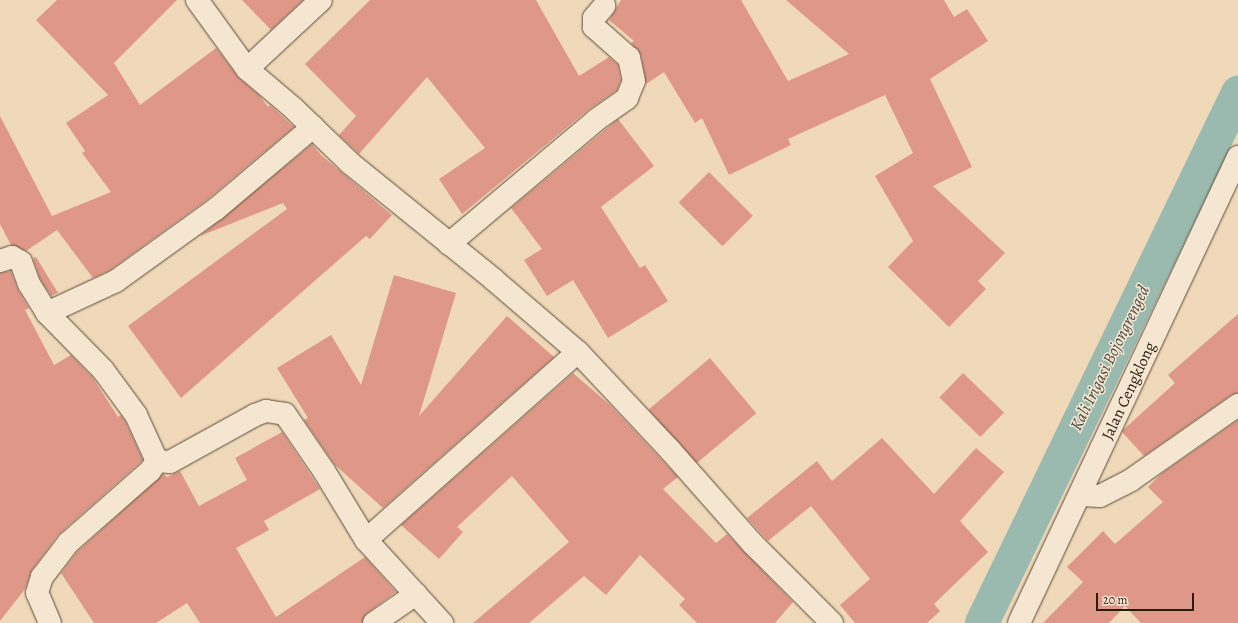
<!DOCTYPE html>
<style>
body{margin:0}
#map{position:relative;width:1238px;height:623px;overflow:hidden;background:#f0d9b9;font-family:Alegreya,serif}
div>[style]{position:absolute}
.canal>*{height:34px;margin:-17px;padding:0 17px;transform-origin:17px;border-radius:17px;background:#9abaaf}
.building>*{inset:0;background:#df9887;transform-origin:0 0}
.roads{filter:drop-shadow(0 0 1px #5b4b3a) drop-shadow(0 0 1px #5b4b3a)}
.street>*{height:22px;margin:-11px;padding:0 11px;transform-origin:11px;border-radius:11px;background:#f5e6d2}
.secondary>*{height:22px;margin:-11px;padding:0 11px;transform-origin:11px;border-radius:11px;background:#f5e6d2}
span{translate:-50% -50%;white-space:nowrap;text-align:center;line-height:1.15;-webkit-text-stroke:3px #f5e6d2;paint-order:stroke}
.street-label{font-size:16px;color:#291c10}
.water-label{font-size:17px;color:#4b4b40;font-style:italic}
.scale{position:absolute;left:1096px;top:593px;width:98px;height:18px;box-sizing:border-box;border:2px solid #291c10;border-top:0;padding-left:5px;font-size:12px;line-height:14px;white-space:nowrap;color:#291c10;-webkit-text-stroke:3px #f5e6d2;paint-order:stroke}
</style>
<div id="map">
<div class="canal">
<i style="left:982px;top:623px;width:589px;rotate:-64.22deg"></i>
</div>
<div class="building">
<i style="clip-path:polygon(57px 0,177px 0,114px 63px,140px 105px,216px 48px,239px 78px,260px 96px,268px 107px,270px 105px,294px 127px,208px 199px,110px 270px,93px 278px,57px 230px,26px 251px,11px 245px,0 224px,0 116px,52px 216px,111px 192px,82px 153px,85px 151px,66px 123px,108px 95px,36px 20px)"></i>
<i style="clip-path:polygon(242px 0,303px 0,271px 30px)"></i>
<i style="clip-path:polygon(370px 0,536px 0,579px 76px,609px 57px,618px 65px,621px 80px,617px 90px,588px 110px,462px 214px,439px 179px,485px 148px,427px 77px,359px 154px,339px 135px,356px 116px,305px 64px)"></i>
<i style="clip-path:polygon(621px 0,741px 0,788px 81px,849px 54px,786px 0,944px 0,954px 17px,967px 9px,988px 41px,930px 79px,972px 167px,933px 186px,1005px 253px,978px 281px,986px 289px,949px 327px,888px 267px,913px 241px,875px 176px,913px 153px,885px 95px,788px 139px,791px 145px,729px 175px,702px 118px,695px 123px,664px 72px,646px 84px,641px 55px,631px 43px,634px 41px,609px 20px)"></i>
<i style="clip-path:polygon(618px 119px,654px 166px,601px 207px,640px 268px,645px 265px,668px 301px,608px 338px,573px 280px,547px 296px,524px 260px,542px 249px,511px 208px)"></i>
<i style="clip-path:polygon(312px 144px,321px 155px,392px 215px,370px 239px,366px 236px,181px 398px,128px 326px,287px 209px,283px 203px,200px 236px)"></i>
<i style="left:709px;top:172px;width:62px;height:43px;rotate:45deg"></i>
<i style="clip-path:polygon(36px 257px,58px 293px,51px 296px,40px 279px,33px 258px)"></i>
<i style="clip-path:polygon(11px 271px,18px 290px,29px 308px,25px 310px,54px 365px,71px 355px,93px 378px,118px 417px,121px 415px,125px 421px,143px 460px,58px 535px,32px 570px,25px 589px,0 621px,0 273px)"></i>
<i style="clip-path:polygon(394px 275px,456px 293px,419px 416px,507px 316px,554px 357px,383px 508px,335px 465px,304px 420px,308px 418px,277px 368px,331px 335px,361px 385px)"></i>
<i style="clip-path:polygon(1238px 314px,1238px 393px,1231px 395px,1144px 456px,1122px 432px,1123px 430px,1175px 383px,1168px 375px)"></i>
<i style="left:710px;top:358px;width:72px;height:80px;rotate:50deg"></i>
<i style="clip-path:polygon(573px 373px,610px 405px,678px 477px,663px 489px,716px 543px,727px 534px,793px 602px,775px 623px,697px 623px,679px 605px,685px 599px,640px 555px,606px 595px,584px 576px,529px 623px,473px 623px,569px 542px,512px 476px,457px 527px,463px 532px,439px 559px,401px 525px)"></i>
<i style="left:963px;top:373px;width:57px;height:34px;rotate:44deg"></i>
<i style="clip-path:polygon(1238px 420px,1238px 623px,1141px 623px,1125px 606px,1109px 623px,1043px 623px,1083px 582px,1067px 567px,1103px 531px,1115px 544px,1163px 502px,1148px 487px,1161px 474px)"></i>
<i style="clip-path:polygon(282px 432px,320px 489px,264px 521px,269px 530px,236px 548px,276px 617px,365px 557px,396px 592px,367px 613px,362px 623px,200px 623px,187px 603px,156px 623px,94px 623px,61px 573px,77px 552px,163px 474px,167px 477px,180px 471px,199px 506px,247px 480px,235px 458px)"></i>
<i style="clip-path:polygon(882px 438px,934px 494px,976px 448px,1004px 472px,960px 521px,988px 552px,934px 604px,940px 611px,927px 623px,855px 623px,840px 605px,870px 579px,811px 506px,768px 541px,747px 518px,817px 461px,832px 481px)"></i>
</div>
<div class="roads">
<div class="street">
<i style="left:197px;top:0;width:85px;rotate:54.1deg"></i>
<i style="left:247px;top:69px;width:59px;rotate:40.2deg"></i>
<i style="left:292px;top:107px;width:81px;rotate:44deg"></i>
<i style="left:350px;top:163px;width:184px;rotate:39deg"></i>
<i style="left:493px;top:279px;width:112px;rotate:40.7deg"></i>
<i style="left:578px;top:352px;width:134px;rotate:46.8deg"></i>
<i style="left:670px;top:450px;width:124px;rotate:48.6deg"></i>
<i style="left:752px;top:543px;width:113px;rotate:45deg"></i>
<i style="left:247px;top:69px;width:101px;rotate:-43deg"></i>
<i style="left:449px;top:244px;width:192px;rotate:-40.1deg"></i>
<i style="left:596px;top:120px;width:38px;rotate:-35deg"></i>
<i style="left:627px;top:98px;width:18px;rotate:-68deg"></i>
<i style="left:634px;top:81px;width:24px;rotate:-102deg"></i>
<i style="left:629px;top:58px;width:47px;rotate:-138.5deg"></i>
<i style="left:594px;top:27px;width:9px;rotate:-90deg"></i>
<i style="left:594px;top:18px;width:16px;rotate:-50deg"></i>
<i style="left:0;top:261px;width:13px;rotate:-18deg"></i>
<i style="left:12px;top:257px;width:10px;rotate:29deg"></i>
<i style="left:21px;top:262px;width:23px;rotate:70deg"></i>
<i style="left:29px;top:284px;width:34px;rotate:58deg"></i>
<i style="left:47px;top:313px;width:80px;rotate:45.5deg"></i>
<i style="left:103px;top:370px;width:56px;rotate:53.7deg"></i>
<i style="left:136px;top:415px;width:51px;rotate:65.5deg"></i>
<i style="left:157px;top:461px;width:13px;rotate:4deg"></i>
<i style="left:170px;top:462px;width:97px;rotate:-28.9deg"></i>
<i style="left:255px;top:415px;width:12px;rotate:-20deg"></i>
<i style="left:266px;top:411px;width:19px;rotate:9deg"></i>
<i style="left:285px;top:414px;width:69px;rotate:55.6deg"></i>
<i style="left:324px;top:471px;width:81px;rotate:58.7deg"></i>
<i style="left:366px;top:540px;width:113px;rotate:47.5deg"></i>
<i style="left:47px;top:313px;width:76px;rotate:-24.9deg"></i>
<i style="left:116px;top:281px;width:123px;rotate:-35.8deg"></i>
<i style="left:216px;top:209px;width:127px;rotate:-40.2deg"></i>
<i style="left:1081px;top:495px;width:19px;rotate:3deg"></i>
<i style="left:1100px;top:496px;width:35px;rotate:-27deg"></i>
<i style="left:1131px;top:480px;width:131px;rotate:-35deg"></i>
<i style="left:366px;top:540px;width:283px;rotate:-41.6deg"></i>
<i style="left:50px;top:623px;width:33px;rotate:-113deg"></i>
<i style="left:37px;top:593px;width:17px;rotate:-73deg"></i>
<i style="left:42px;top:577px;width:43px;rotate:-52.6deg"></i>
<i style="left:68px;top:543px;width:109px;rotate:-41.3deg"></i>
<i style="left:150px;top:471px;width:12px;rotate:-55deg"></i>
<i style="left:374px;top:623px;width:51px;rotate:-34.6deg"></i>
</div>
<div class="secondary">
<i style="left:1019px;top:623px;width:515px;rotate:-64.83deg"></i>
</div>
</div>
<div class="street-label">
<span style="left:1129px;top:391px;rotate:-65deg">Jalan Cengklong</span>
</div>
<div class="water-label">
<span style="left:1110px;top:358px;rotate:-64deg">Kali Irigasi Bojongrenged</span>
</div>
<div class="scale">20 m</div>
</div>
